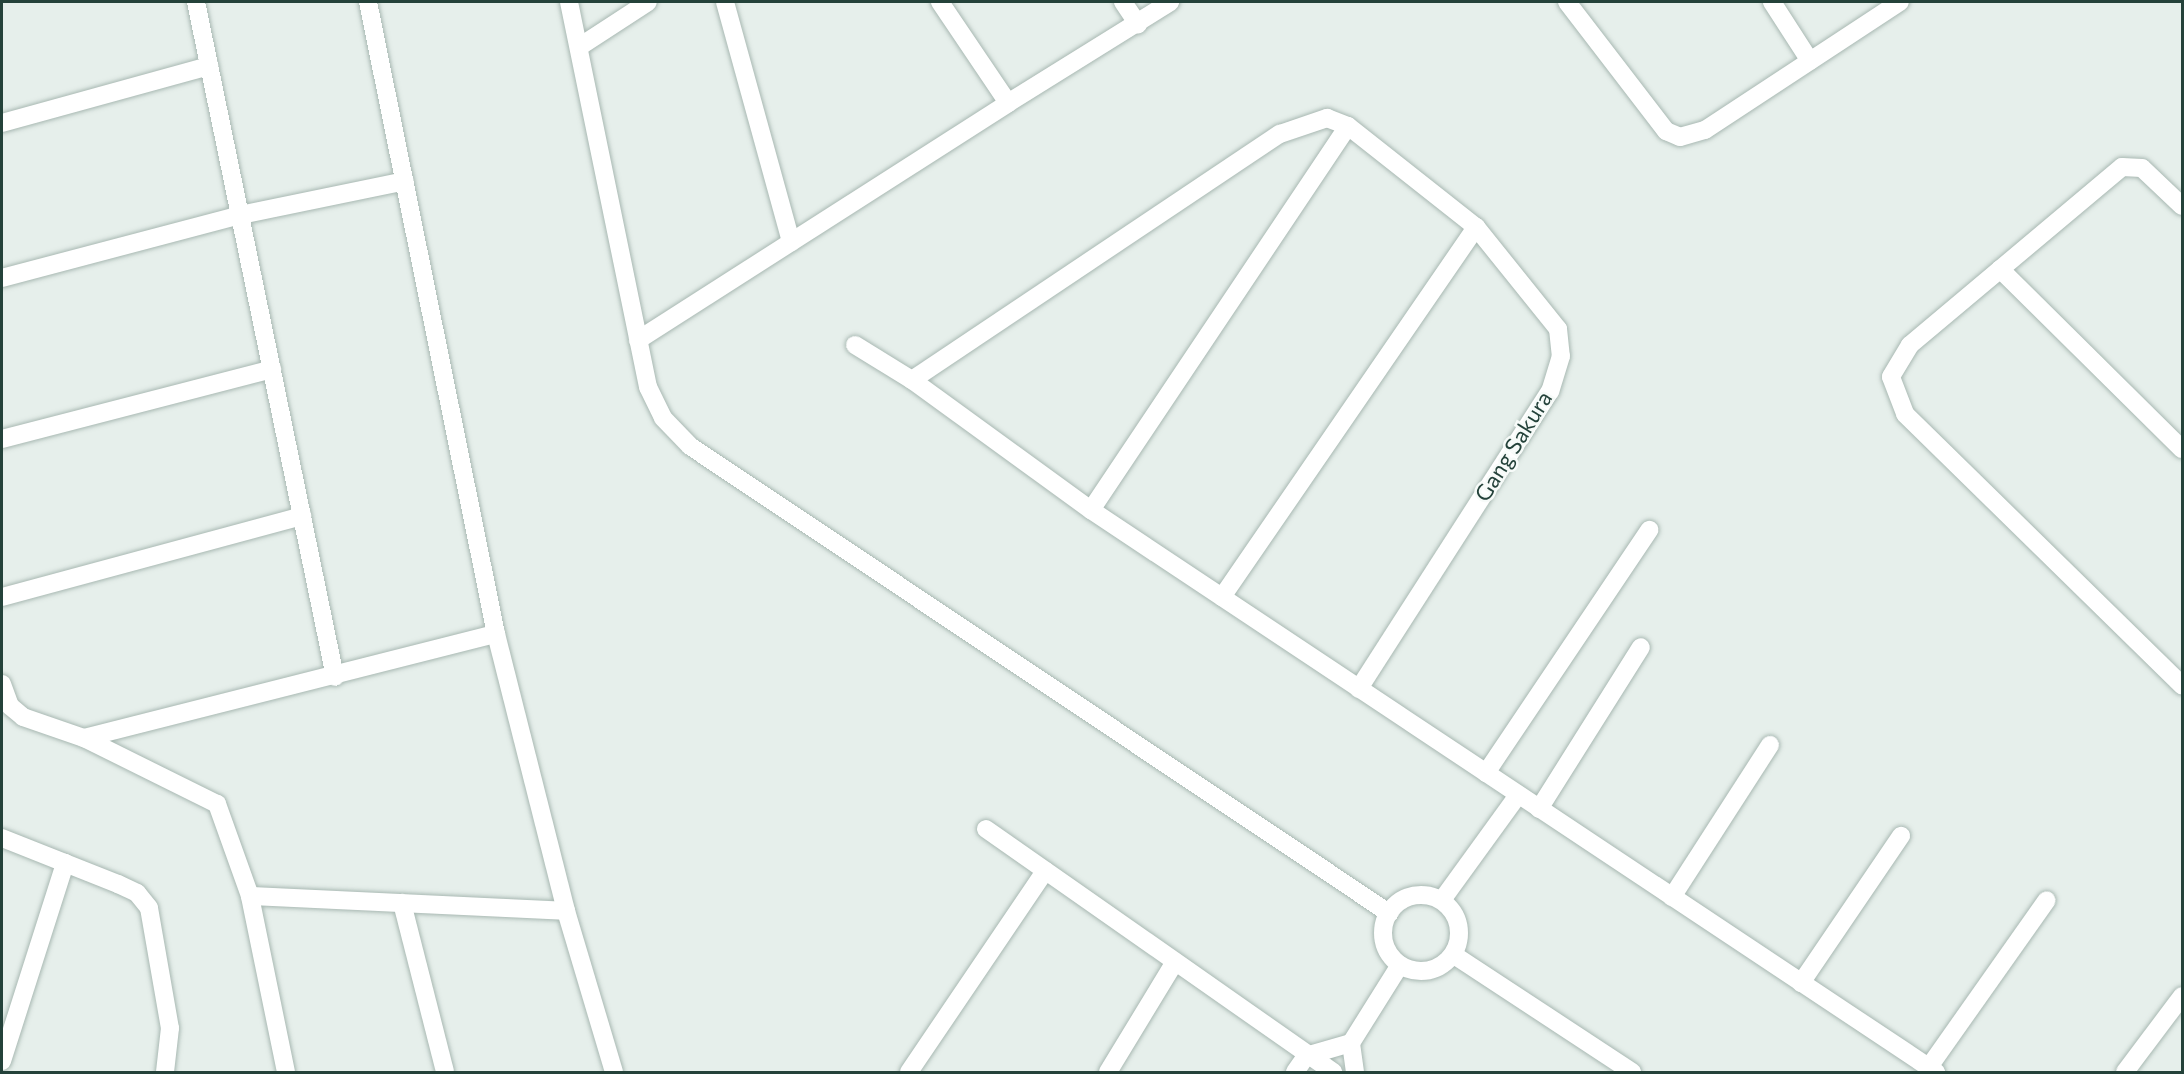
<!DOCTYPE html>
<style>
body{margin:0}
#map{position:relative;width:2184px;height:1074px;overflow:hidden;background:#e6efeb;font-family:Commissioner,sans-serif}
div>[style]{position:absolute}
.roads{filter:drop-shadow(0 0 2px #a8b8b2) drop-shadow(0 0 2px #a8b8b2)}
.minor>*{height:18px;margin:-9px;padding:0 9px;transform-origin:9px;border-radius:9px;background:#fff}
.minor>.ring{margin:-9px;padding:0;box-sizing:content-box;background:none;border:18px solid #fff;border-radius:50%}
span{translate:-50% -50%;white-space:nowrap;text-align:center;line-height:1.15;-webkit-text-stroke:5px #f7fbf9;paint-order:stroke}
.street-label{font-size:22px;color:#24423a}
.frame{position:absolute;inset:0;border:3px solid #24423a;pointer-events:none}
</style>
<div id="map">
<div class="roads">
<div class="minor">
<i style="left:196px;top:2px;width:689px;rotate:78.36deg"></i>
<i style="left:368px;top:2px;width:645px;rotate:78.55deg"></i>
<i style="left:496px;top:634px;width:286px;rotate:75.8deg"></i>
<i style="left:566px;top:911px;width:168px;rotate:73.4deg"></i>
<i style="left:569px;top:2px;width:393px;rotate:78.4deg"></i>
<i style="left:648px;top:387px;width:34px;rotate:64deg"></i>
<i style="left:663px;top:418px;width:39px;rotate:46deg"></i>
<i style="left:690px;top:446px;width:841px;rotate:33.75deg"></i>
<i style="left:725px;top:2px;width:249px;rotate:74.6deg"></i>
<i style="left:940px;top:2px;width:122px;rotate:56deg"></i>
<i style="left:1008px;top:103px;width:191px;rotate:-31.9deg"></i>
<i style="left:1123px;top:2px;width:27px;rotate:56deg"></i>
<i style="left:1567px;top:2px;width:163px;rotate:52.5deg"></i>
<i style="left:1666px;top:131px;width:15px;rotate:23deg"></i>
<i style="left:1680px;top:137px;width:26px;rotate:-16deg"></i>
<i style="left:1705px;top:130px;width:233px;rotate:-33.3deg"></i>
<i style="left:1772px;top:2px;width:70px;rotate:57.2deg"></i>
<i style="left:579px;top:47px;width:82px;rotate:-33.1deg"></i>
<i style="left:2px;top:123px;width:215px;rotate:-15.4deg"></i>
<i style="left:2182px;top:206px;width:55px;rotate:-136.5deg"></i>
<i style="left:2142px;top:168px;width:20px;rotate:-177deg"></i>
<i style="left:2122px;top:167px;width:277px;rotate:140deg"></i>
<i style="left:1910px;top:345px;width:37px;rotate:121deg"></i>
<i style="left:1891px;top:377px;width:40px;rotate:69deg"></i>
<i style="left:1905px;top:414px;width:388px;rotate:44.4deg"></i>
<i style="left:2000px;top:269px;width:256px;rotate:44.7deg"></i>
<i style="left:2px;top:278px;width:246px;rotate:-14.8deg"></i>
<i style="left:240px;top:215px;width:168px;rotate:-11.6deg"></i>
<i style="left:638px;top:340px;width:439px;rotate:-32.6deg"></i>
<i style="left:855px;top:345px;width:67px;rotate:31.6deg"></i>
<i style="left:912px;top:380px;width:221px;rotate:36deg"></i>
<i style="left:1091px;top:510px;width:1015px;rotate:33.63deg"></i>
<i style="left:912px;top:380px;width:443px;rotate:-33.8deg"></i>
<i style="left:1280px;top:134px;width:50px;rotate:-18.8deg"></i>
<i style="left:1327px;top:118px;width:22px;rotate:21deg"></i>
<i style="left:1348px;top:126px;width:163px;rotate:38.3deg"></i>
<i style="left:1476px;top:227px;width:131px;rotate:51.2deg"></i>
<i style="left:1558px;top:329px;width:27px;rotate:84deg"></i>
<i style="left:1561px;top:356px;width:37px;rotate:107deg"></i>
<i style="left:1550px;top:391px;width:354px;rotate:122.7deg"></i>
<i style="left:2px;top:439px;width:279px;rotate:-14.5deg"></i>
<i style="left:1091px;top:510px;width:462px;rotate:-56.2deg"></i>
<i style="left:2px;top:597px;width:311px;rotate:-15.1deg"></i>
<i style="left:1222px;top:597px;width:449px;rotate:-55.5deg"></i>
<i style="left:2px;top:684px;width:23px;rotate:70deg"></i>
<i style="left:10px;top:706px;width:17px;rotate:40deg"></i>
<i style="left:23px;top:717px;width:65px;rotate:19deg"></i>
<i style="left:1486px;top:773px;width:293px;rotate:-56.1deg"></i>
<i style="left:1539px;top:809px;width:191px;rotate:-57.8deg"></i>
<i style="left:986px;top:829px;width:424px;rotate:35deg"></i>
<i style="left:2px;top:838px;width:125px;rotate:21.6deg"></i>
<i style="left:118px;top:884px;width:21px;rotate:25deg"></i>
<i style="left:137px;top:893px;width:19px;rotate:51deg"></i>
<i style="left:149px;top:908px;width:122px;rotate:80.1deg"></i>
<i style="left:170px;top:1028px;width:44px;rotate:96.5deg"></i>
<i class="ring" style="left:1383px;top:895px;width:58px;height:58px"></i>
<i style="left:250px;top:896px;width:316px;rotate:2.7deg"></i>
<i style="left:1672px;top:897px;width:181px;rotate:-57.2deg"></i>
<i style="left:1442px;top:900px;width:130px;rotate:-54.1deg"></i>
<i style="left:402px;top:903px;width:174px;rotate:75.7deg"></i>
<i style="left:1454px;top:955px;width:213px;rotate:33.3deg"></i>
<i style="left:1801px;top:983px;width:178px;rotate:-55.8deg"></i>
<i style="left:2px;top:1061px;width:208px;rotate:-72.3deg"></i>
<i style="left:1929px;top:1067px;width:204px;rotate:-54.8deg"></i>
<i style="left:286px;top:1072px;width:180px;rotate:-101.6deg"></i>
<i style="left:250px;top:896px;width:98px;rotate:-109.7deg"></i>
<i style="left:217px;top:804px;width:148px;rotate:-153.6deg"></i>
<i style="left:84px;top:738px;width:425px;rotate:-14.2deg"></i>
<i style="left:909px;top:1072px;width:243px;rotate:-55.9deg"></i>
<i style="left:1108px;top:1072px;width:129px;rotate:-58.7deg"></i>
<i style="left:1295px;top:1072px;width:19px;rotate:-55deg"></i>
<i style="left:1306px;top:1056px;width:47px;rotate:-16.1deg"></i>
<i style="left:1355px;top:1072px;width:29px;rotate:-98deg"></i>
<i style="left:1351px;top:1043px;width:92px;rotate:-57.9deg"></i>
<i style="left:2125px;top:1072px;width:95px;rotate:-53.1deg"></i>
</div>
</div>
<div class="street-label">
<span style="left:1513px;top:446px;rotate:-58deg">Gang Sakura</span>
</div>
<div class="frame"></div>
</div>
